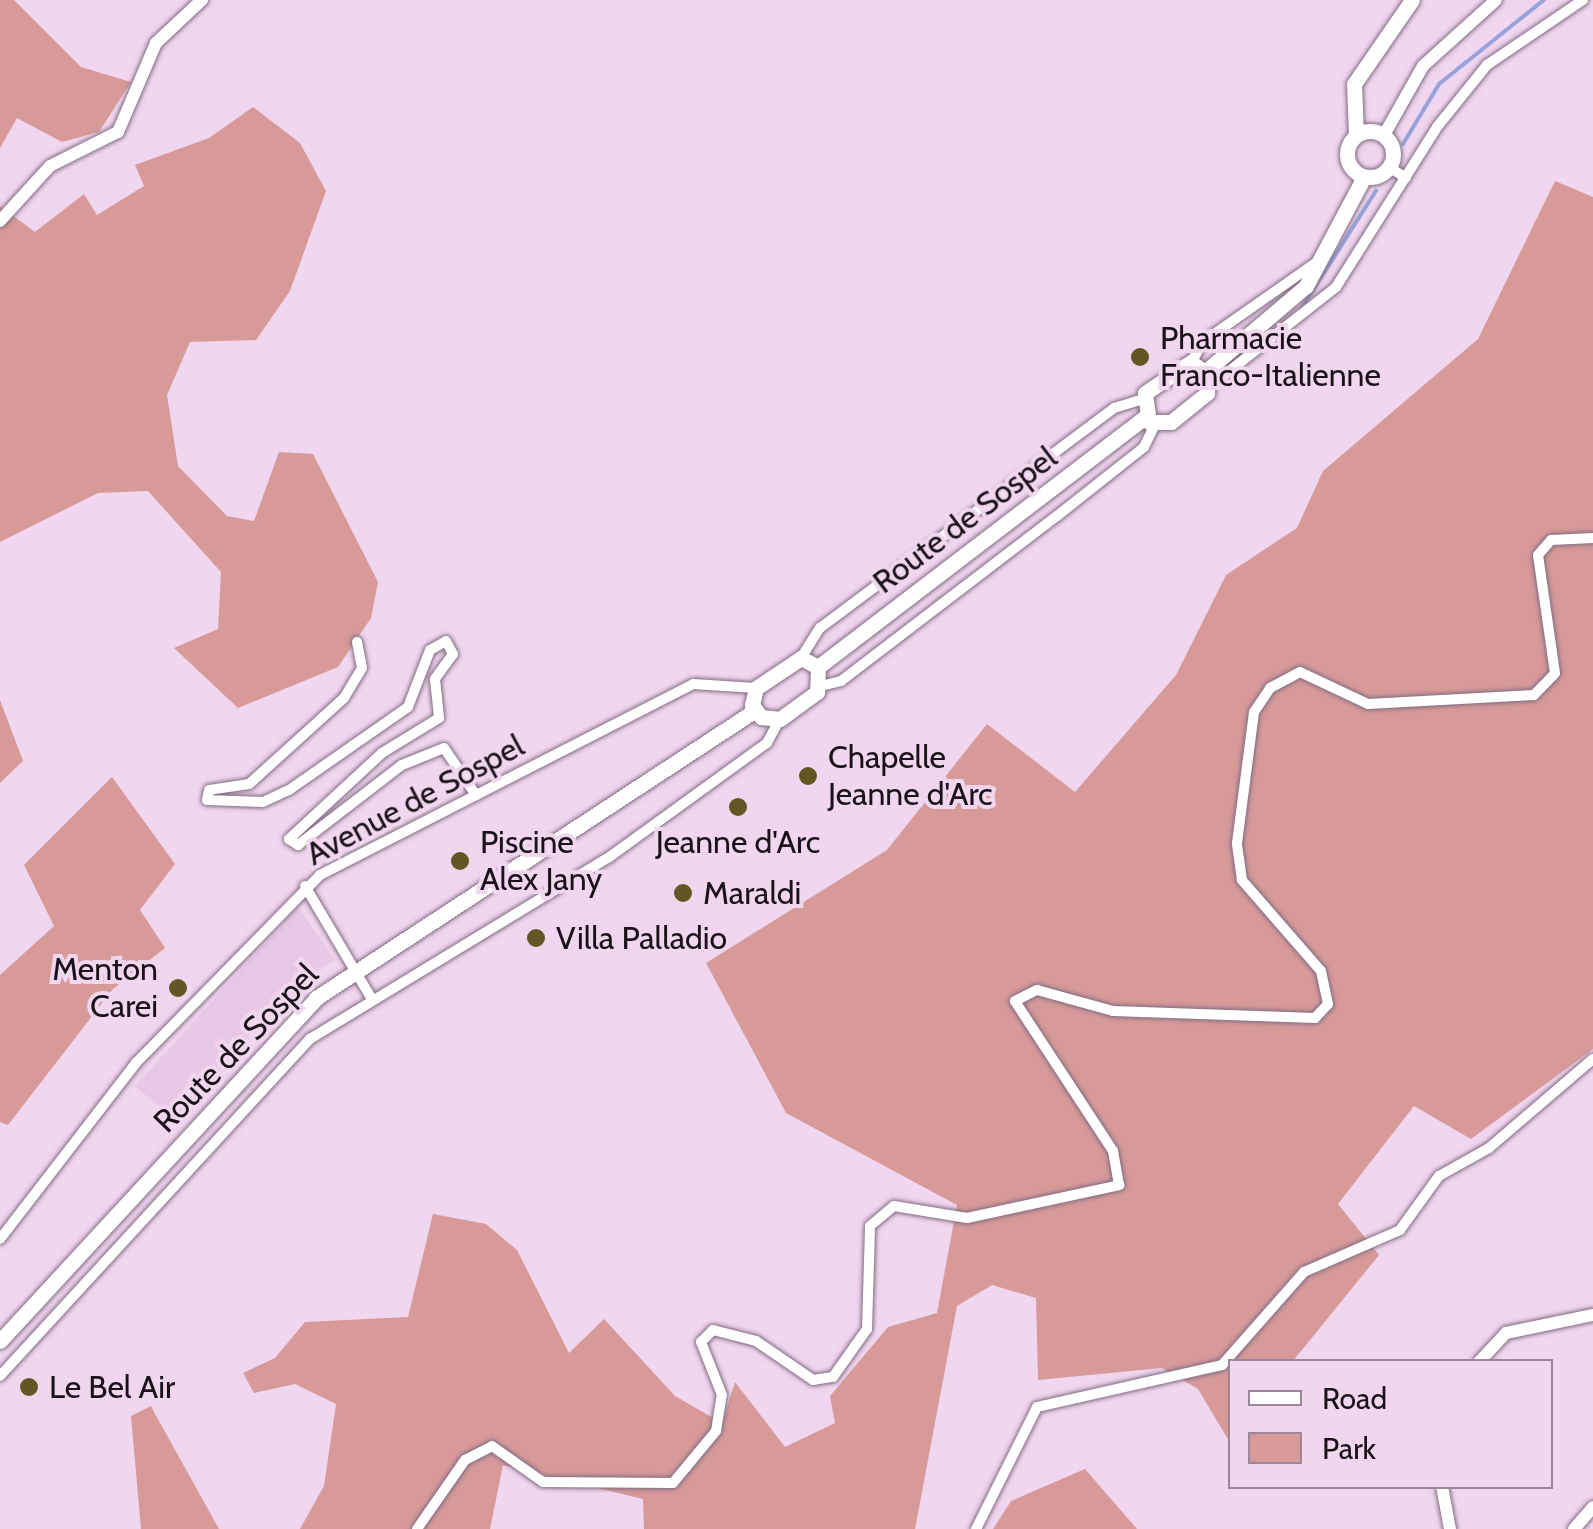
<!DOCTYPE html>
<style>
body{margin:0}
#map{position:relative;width:1593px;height:1529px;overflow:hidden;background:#f0d6ef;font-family:Cabin,sans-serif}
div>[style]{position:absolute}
.built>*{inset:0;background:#e8c8e6}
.green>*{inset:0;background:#d79a99}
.stream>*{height:4px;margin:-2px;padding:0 2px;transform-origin:2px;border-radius:2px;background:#97a2d9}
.roads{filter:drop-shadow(0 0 2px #826c82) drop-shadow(0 0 2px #826c82)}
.minor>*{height:10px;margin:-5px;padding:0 5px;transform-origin:5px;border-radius:5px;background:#fff}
.tertiary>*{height:12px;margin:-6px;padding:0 6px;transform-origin:6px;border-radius:6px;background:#fff}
.primary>*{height:15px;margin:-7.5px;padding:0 7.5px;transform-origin:7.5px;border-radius:7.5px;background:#fff}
.primary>.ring{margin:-7.5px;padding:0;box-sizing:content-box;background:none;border:15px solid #fff;border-radius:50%}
.dots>*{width:28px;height:28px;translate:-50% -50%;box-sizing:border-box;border:5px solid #f0d6ef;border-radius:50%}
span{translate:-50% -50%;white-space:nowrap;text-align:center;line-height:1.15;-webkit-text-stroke:8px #f0d6ef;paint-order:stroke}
.poi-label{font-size:32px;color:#1a111a}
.left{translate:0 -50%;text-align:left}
.right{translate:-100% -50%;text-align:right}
.street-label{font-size:32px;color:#1a111a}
.legend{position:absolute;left:1228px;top:1359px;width:325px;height:130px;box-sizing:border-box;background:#f0d6ef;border:2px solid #9a879a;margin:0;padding:12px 18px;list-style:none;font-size:30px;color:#1a111a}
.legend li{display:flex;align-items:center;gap:20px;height:50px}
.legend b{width:50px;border:2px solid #9a879a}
</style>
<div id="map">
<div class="built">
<i style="clip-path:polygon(298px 907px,335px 960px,299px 984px,175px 1120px,135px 1086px)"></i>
</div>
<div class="green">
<i style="clip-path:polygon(0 0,14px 0,81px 67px,131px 82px,99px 132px,62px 142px,17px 118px,0 148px)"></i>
<i style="clip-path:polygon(253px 107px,300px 143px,326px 191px,290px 291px,256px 340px,190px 342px,167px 395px,178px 466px,227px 516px,254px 521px,279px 452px,313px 454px,378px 582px,371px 618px,338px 667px,238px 708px,174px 648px,218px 629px,221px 572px,148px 491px,98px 493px,0 542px,0 206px,35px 232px,84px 194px,97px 215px,144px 186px,135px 165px,209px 138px)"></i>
<i style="clip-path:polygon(1555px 181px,1593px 197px,1593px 1049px,1471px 1139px,1414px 1106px,1338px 1204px,1379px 1255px,1293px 1361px,1230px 1362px,1229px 1441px,1198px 1389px,1162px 1368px,1038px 1380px,1036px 1298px,992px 1285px,957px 1306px,915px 1529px,644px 1529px,643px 1499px,503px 1465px,490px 1529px,300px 1529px,324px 1486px,336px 1404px,295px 1384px,254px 1393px,243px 1373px,275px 1358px,305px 1322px,408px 1317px,433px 1214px,486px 1224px,517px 1250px,569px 1353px,604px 1319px,675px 1396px,722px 1423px,735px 1382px,785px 1447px,835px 1423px,830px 1396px,888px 1327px,937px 1313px,957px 1205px,786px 1113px,706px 963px,887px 850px,987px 724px,1075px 792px,1176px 675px,1226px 575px,1297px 528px,1323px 471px,1478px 339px)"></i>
<i style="clip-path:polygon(0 700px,23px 761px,0 783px)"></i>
<i style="clip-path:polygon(112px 777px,175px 864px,140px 910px,165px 948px,113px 989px,8px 1125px,0 1122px,0 975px,54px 926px,24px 865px)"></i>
<i style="clip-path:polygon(151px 1406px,154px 1412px,219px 1529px,141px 1529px,131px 1416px)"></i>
<i style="clip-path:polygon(1085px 1469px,1137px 1529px,993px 1529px,1011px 1501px)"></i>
</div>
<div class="stream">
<i style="left:1403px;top:144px;width:70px;rotate:-59deg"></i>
<i style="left:1439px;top:84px;width:134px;rotate:-38.7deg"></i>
<i style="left:1301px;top:309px;width:140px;rotate:-57.6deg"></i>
</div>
<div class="roads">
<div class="minor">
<i style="left:1389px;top:167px;width:20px;rotate:33deg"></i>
<i style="left:1191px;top:362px;width:25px;rotate:-58deg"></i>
<i style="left:1204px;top:341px;width:143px;rotate:-35deg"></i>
<i style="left:1209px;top:387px;width:162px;rotate:-38.2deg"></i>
<i style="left:1336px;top:287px;width:189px;rotate:-57.7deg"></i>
<i style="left:1437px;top:127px;width:80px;rotate:-51.1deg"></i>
<i style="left:1487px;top:65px;width:116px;rotate:-34.1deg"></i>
<i style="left:357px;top:642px;width:26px;rotate:79deg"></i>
<i style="left:362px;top:668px;width:35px;rotate:121deg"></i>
<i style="left:344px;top:698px;width:128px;rotate:137.8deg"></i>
<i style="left:249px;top:784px;width:40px;rotate:171.5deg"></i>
<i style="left:209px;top:790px;width:10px;rotate:101deg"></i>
<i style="left:207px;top:800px;width:56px;rotate:2deg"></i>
<i style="left:263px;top:802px;width:29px;rotate:-25deg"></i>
<i style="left:289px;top:790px;width:145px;rotate:-34.9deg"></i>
<i style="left:408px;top:707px;width:61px;rotate:-68.9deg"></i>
<i style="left:430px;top:650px;width:18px;rotate:-29deg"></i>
<i style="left:446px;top:641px;width:15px;rotate:62deg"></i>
<i style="left:453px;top:654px;width:31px;rotate:126deg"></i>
<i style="left:435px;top:679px;width:39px;rotate:84deg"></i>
<i style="left:439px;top:718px;width:67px;rotate:148.4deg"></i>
<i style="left:382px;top:753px;width:127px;rotate:137.2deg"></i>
<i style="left:289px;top:839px;width:11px;rotate:34deg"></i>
<i style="left:298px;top:845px;width:131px;rotate:-37.6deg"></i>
<i style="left:402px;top:765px;width:45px;rotate:-22deg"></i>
<i style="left:444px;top:748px;width:57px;rotate:55.8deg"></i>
<i style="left:801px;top:658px;width:36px;rotate:-58deg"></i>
<i style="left:820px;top:628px;width:367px;rotate:-36.8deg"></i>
<i style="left:1114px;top:408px;width:30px;rotate:-17deg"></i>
<i style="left:821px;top:686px;width:21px;rotate:-14deg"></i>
<i style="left:841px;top:681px;width:272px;rotate:-37.4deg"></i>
<i style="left:1057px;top:516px;width:111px;rotate:-38.4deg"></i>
<i style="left:1144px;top:447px;width:25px;rotate:-64deg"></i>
<i style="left:305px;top:886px;width:128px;rotate:59.4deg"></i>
<i style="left:0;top:1239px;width:222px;rotate:-52.3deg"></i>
<i style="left:136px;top:1063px;width:263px;rotate:-45.6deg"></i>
<i style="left:320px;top:875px;width:419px;rotate:-27.1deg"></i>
<i style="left:693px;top:684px;width:63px;rotate:3.6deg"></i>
<i style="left:0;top:1376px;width:458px;rotate:-47.4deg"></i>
<i style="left:310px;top:1039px;width:349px;rotate:-31.3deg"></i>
<i style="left:608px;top:858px;width:196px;rotate:-35.9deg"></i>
<i style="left:767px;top:743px;width:27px;rotate:-62deg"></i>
<i style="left:417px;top:1529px;width:84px;rotate:-55.2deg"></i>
<i style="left:465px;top:1460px;width:30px;rotate:-27deg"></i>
<i style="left:492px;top:1446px;width:62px;rotate:35.2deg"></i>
<i style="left:543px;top:1482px;width:130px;rotate:0.4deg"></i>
<i style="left:673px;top:1483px;width:67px;rotate:-50.4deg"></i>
<i style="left:716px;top:1431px;width:36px;rotate:-81deg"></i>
<i style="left:722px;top:1395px;width:57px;rotate:-111.6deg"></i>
<i style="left:701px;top:1342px;width:17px;rotate:-45deg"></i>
<i style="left:713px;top:1330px;width:44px;rotate:14.3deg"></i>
<i style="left:756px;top:1341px;width:69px;rotate:34.4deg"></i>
<i style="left:813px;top:1380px;width:20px;rotate:-9deg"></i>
<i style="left:833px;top:1377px;width:59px;rotate:-54.7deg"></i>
<i style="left:867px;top:1329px;width:103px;rotate:-88.3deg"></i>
<i style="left:870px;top:1226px;width:31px;rotate:-40deg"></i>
<i style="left:894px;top:1206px;width:74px;rotate:9.3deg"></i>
<i style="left:967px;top:1218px;width:156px;rotate:-12.2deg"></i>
<i style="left:1119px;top:1185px;width:35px;rotate:-100deg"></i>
<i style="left:1113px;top:1151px;width:179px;rotate:-123.2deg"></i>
<i style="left:1015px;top:1001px;width:25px;rotate:-27deg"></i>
<i style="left:1037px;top:990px;width:79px;rotate:15.4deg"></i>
<i style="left:1113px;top:1011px;width:202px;rotate:2deg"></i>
<i style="left:1315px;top:1018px;width:19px;rotate:-47deg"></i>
<i style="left:1328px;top:1004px;width:34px;rotate:-102deg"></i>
<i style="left:1321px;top:971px;width:121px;rotate:-131deg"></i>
<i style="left:1242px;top:880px;width:37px;rotate:-98deg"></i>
<i style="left:1237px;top:843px;width:132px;rotate:-82.6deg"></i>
<i style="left:1254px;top:712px;width:29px;rotate:-56deg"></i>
<i style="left:1270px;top:688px;width:34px;rotate:-28deg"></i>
<i style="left:1300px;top:672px;width:75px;rotate:25.2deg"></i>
<i style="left:1368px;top:704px;width:166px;rotate:-3.1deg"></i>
<i style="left:1534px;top:695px;width:30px;rotate:-46deg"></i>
<i style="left:1555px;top:673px;width:119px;rotate:-98.2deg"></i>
<i style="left:1538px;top:555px;width:20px;rotate:-49deg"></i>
<i style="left:1551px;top:540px;width:42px;rotate:-2.7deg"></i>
<i style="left:976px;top:1529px;width:136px;rotate:-63.4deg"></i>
<i style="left:1037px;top:1407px;width:190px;rotate:-12.8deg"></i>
<i style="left:1222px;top:1365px;width:124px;rotate:-48.6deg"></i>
<i style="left:1304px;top:1272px;width:105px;rotate:-23.6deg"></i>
<i style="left:1400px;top:1230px;width:67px;rotate:-54.2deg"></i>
<i style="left:1439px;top:1176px;width:57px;rotate:-29.2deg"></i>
<i style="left:1489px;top:1148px;width:137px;rotate:-40.6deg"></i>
</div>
<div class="tertiary">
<i style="left:1384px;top:135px;width:79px;rotate:-60.5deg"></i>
<i style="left:1423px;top:66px;width:98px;rotate:-42.1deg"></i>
<i style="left:0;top:221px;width:74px;rotate:-47.7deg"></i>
<i style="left:50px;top:166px;width:76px;rotate:-26.6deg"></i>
<i style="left:118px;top:132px;width:97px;rotate:-66.9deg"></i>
<i style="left:156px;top:43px;width:63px;rotate:-43.1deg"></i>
<i style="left:1479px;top:1362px;width:40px;rotate:-47deg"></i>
<i style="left:1506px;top:1333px;width:89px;rotate:-11.7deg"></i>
<i style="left:1442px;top:1486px;width:44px;rotate:79.5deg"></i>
<i style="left:1574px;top:1529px;width:29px;rotate:-49deg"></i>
</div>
<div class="primary">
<i class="ring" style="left:1347px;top:131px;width:31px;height:31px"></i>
<i style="left:1356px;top:135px;width:51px;rotate:-92.2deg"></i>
<i style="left:1354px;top:84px;width:102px;rotate:-55.4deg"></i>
<i style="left:1191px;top:362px;width:21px;rotate:37deg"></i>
<i style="left:1208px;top:375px;width:18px;rotate:93deg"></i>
<i style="left:1207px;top:393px;width:46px;rotate:141.1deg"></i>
<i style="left:1171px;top:422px;width:22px;rotate:180deg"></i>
<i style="left:1149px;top:422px;width:29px;rotate:-98deg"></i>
<i style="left:1145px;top:393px;width:55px;rotate:-34deg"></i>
<i style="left:1206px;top:371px;width:131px;rotate:-40.4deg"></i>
<i style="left:1306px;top:286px;width:123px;rotate:-62deg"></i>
<i style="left:801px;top:658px;width:19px;rotate:28deg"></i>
<i style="left:818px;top:667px;width:25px;rotate:92deg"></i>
<i style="left:817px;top:692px;width:46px;rotate:143.9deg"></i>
<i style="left:780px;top:719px;width:19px;rotate:-174deg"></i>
<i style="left:761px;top:717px;width:15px;rotate:-127deg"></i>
<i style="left:752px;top:705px;width:17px;rotate:-77deg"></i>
<i style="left:756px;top:688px;width:54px;rotate:-33.7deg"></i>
<i style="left:818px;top:667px;width:412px;rotate:-37.4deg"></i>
<i style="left:0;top:1341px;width:466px;rotate:-47.3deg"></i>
<i style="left:316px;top:998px;width:524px;rotate:-33.23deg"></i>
</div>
</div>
<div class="dots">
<i style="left:1140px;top:357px;background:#625724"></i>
<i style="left:808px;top:776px;background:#625724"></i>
<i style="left:738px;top:807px;background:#625724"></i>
<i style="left:460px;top:861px;background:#625724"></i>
<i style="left:683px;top:893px;background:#625724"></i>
<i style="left:536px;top:938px;background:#625724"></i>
<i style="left:178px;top:988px;background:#625724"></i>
<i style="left:29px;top:1387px;background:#625724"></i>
</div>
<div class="poi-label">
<span class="left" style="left:1160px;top:357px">Pharmacie<br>Franco-Italienne</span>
<span class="left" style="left:828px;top:776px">Chapelle<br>Jeanne d'Arc</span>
<span style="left:738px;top:842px">Jeanne d'Arc</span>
<span class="left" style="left:480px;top:861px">Piscine<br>Alex Jany</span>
<span class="left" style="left:703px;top:893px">Maraldi</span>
<span class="left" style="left:556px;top:938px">Villa Palladio</span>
<span class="right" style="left:158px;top:988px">Menton<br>Carei</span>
<span class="left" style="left:49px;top:1387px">Le Bel Air</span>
</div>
<div class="street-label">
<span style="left:965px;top:520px;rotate:-37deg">Route de Sospel</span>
<span style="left:415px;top:800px;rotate:-28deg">Avenue de Sospel</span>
<span style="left:236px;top:1048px;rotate:-46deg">Route de Sospel</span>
</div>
<ul class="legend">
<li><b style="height:12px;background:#fff"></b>Road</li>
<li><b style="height:28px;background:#d79a99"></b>Park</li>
</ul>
</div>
